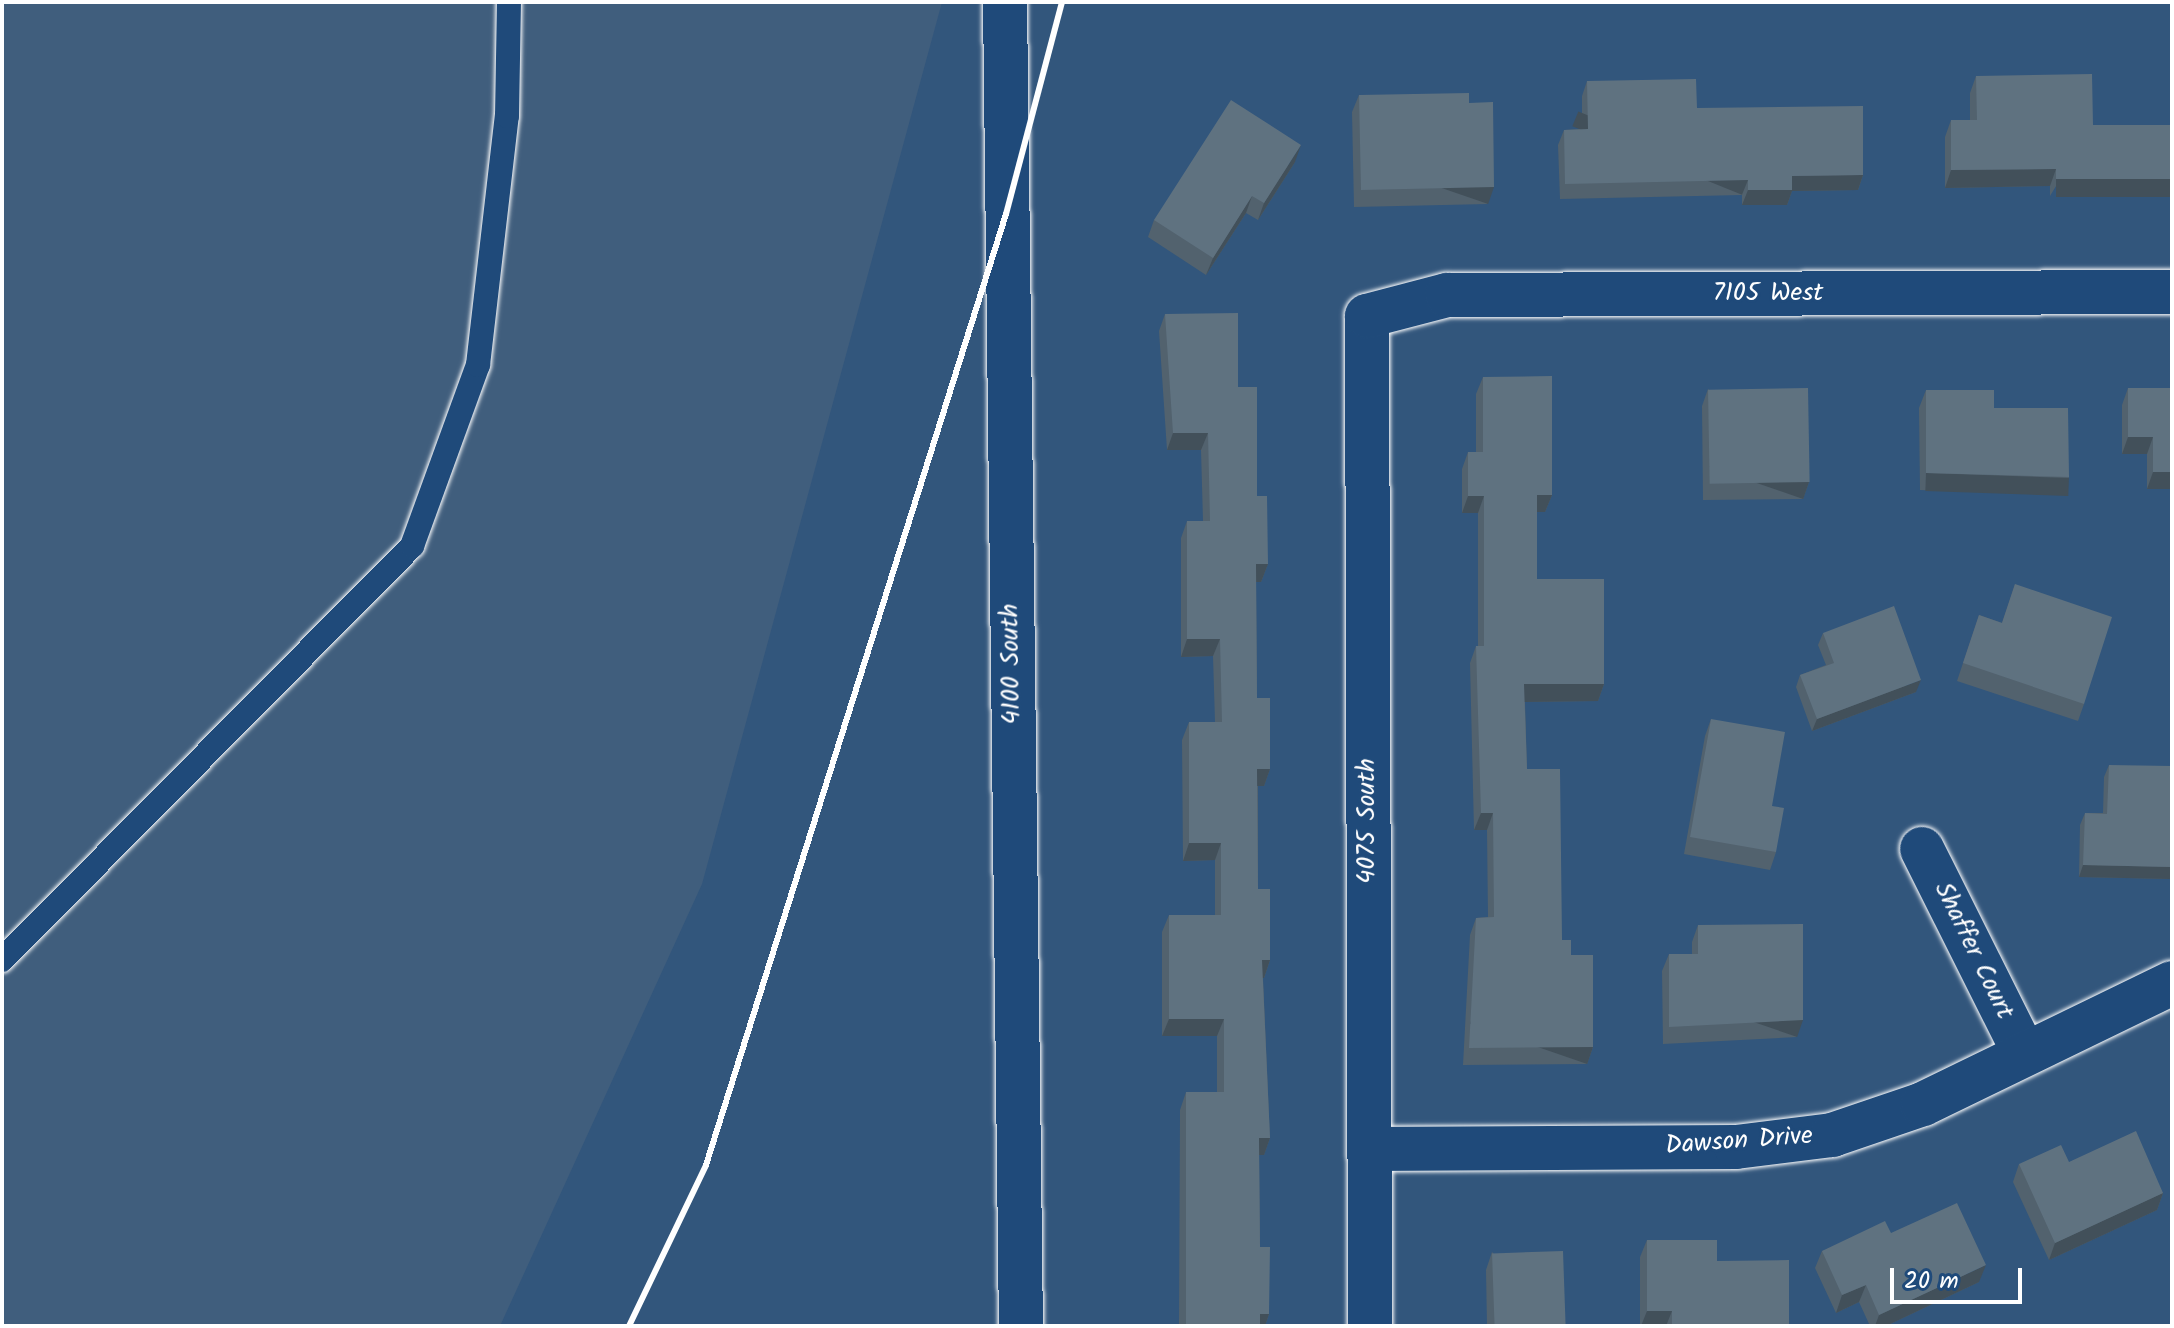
<!DOCTYPE html>
<style>
body{margin:0}
#map{position:relative;width:2174px;height:1328px;overflow:hidden;background:#32567c;font-family:Kalam,sans-serif}
div>[style]{position:absolute}
.built>*{inset:0;background:#405e7d}
.roads{filter:drop-shadow(0 0 2px #fff) drop-shadow(0 0 2px #fff)}
.service>*{height:24px;margin:-12px;padding:0 12px;transform-origin:12px;border-radius:12px;background:#1f4a7a}
.minor>*{height:44px;margin:-22px;padding:0 22px;transform-origin:22px;border-radius:22px;background:#1f4a7a}
.secondary>*{height:44px;margin:-22px;padding:0 22px;transform-origin:22px;border-radius:22px;background:#1f4a7a}
.rail>*{height:6px;margin:-3px;padding:0 3px;transform-origin:3px;border-radius:3px;background:#fff}
.wall>*{inset:0;background:#52626e}
.shaded-wall>*{inset:0;background:#42505a;transform-origin:0 0}
.building>*{inset:0;background:#5f7280;transform-origin:0 0}
span{translate:-50% -50%;white-space:nowrap;text-align:center;line-height:1.15;-webkit-text-stroke:6px #1f4a7a;paint-order:stroke}
.street-label{font-size:26px;color:#fff}
.frame{position:absolute;inset:0;border:4px solid #fff;pointer-events:none}
.scale{position:absolute;left:1890px;top:1268px;width:132px;height:36px;box-sizing:border-box;border:4px solid #fff;border-top:0;padding-left:10px;font-size:24px;line-height:28px;white-space:nowrap;color:#fff;-webkit-text-stroke:6px #1f4a7a;paint-order:stroke}
</style>
<div id="map">
<div class="built">
<i style="clip-path:polygon(2px 2px,942px 2px,702px 884px,500px 1326px,2px 1326px)"></i>
</div>
<div class="roads">
<div class="service">
<i style="left:2px;top:960px;width:583px;rotate:-45.28deg"></i>
<i style="left:412px;top:546px;width:193px;rotate:-70deg"></i>
<i style="left:478px;top:365px;width:251px;rotate:-83.4deg"></i>
<i style="left:507px;top:116px;width:114px;rotate:-89deg"></i>
</div>
<div class="minor">
<i style="left:1922px;top:849px;width:228px;rotate:63.4deg"></i>
<i style="left:1369px;top:1149px;width:367px;rotate:-0.3deg"></i>
<i style="left:1736px;top:1147px;width:97px;rotate:-7.1deg"></i>
<i style="left:1832px;top:1135px;width:96px;rotate:-18.8deg"></i>
<i style="left:1923px;top:1104px;width:277px;rotate:-25.9deg"></i>
<i style="left:1370px;top:1326px;width:1010px;rotate:-90.17deg"></i>
<i style="left:1367px;top:316px;width:83px;rotate:-14.7deg"></i>
<i style="left:1447px;top:295px;width:725px;rotate:-0.24deg"></i>
</div>
<div class="secondary">
<i style="left:1005px;top:2px;width:1324px;rotate:89.31deg"></i>
</div>
</div>
<div class="rail">
<i style="left:629px;top:1326px;width:178px;rotate:-64.4deg"></i>
<i style="left:706px;top:1165px;width:997px;rotate:-72.49deg"></i>
<i style="left:1006px;top:214px;width:219px;rotate:-75.2deg"></i>
</div>
<div class="wall">
<i style="clip-path:polygon(1976px 76px,2093px 125px,2050px 196px,2050px 186px,1945px 188px,1945px 137px,1951px 120px,1970px 120px,1970px 93px)"></i>
<i style="clip-path:polygon(1587px 81px,1697px 108px,1863px 175px,1858px 190px,1792px 191px,1787px 205px,1742px 205px,1742px 195px,1560px 199px,1558px 145px,1564px 130px,1582px 129px,1582px 96px)"></i>
<i style="clip-path:polygon(1359px 95px,1488px 204px,1354px 207px,1352px 112px)"></i>
<i style="clip-path:polygon(1295px 162px,1258px 220px,1246px 213px,1206px 275px,1148px 237px,1154px 220px)"></i>
<i style="clip-path:polygon(1165px 314px,1238px 387px,1268px 564px,1261px 582px,1256px 582px,1257px 698px,1270px 769px,1264px 786px,1258px 786px,1258px 889px,1270px 960px,1264px 978px,1263px 978px,1270px 1138px,1264px 1155px,1259px 1155px,1260px 1247px,1269px 1314px,1265px 1326px,1179px 1326px,1180px 1110px,1186px 1092px,1217px 1092px,1217px 1036px,1162px 1036px,1162px 932px,1169px 915px,1215px 915px,1215px 860px,1183px 861px,1182px 740px,1189px 722px,1215px 722px,1213px 656px,1181px 657px,1181px 538px,1187px 521px,1203px 521px,1201px 450px,1167px 450px,1159px 331px)"></i>
<i style="clip-path:polygon(1483px 377px,1552px 495px,1545px 512px,1537px 512px,1537px 579px,1604px 684px,1598px 701px,1525px 702px,1527px 769px,1562px 940px,1571px 955px,1593px 1047px,1587px 1064px,1463px 1065px,1470px 935px,1476px 918px,1488px 917px,1487px 830px,1474px 830px,1470px 663px,1476px 646px,1478px 646px,1478px 513px,1462px 513px,1462px 469px,1468px 452px,1476px 452px,1476px 394px)"></i>
<i style="clip-path:polygon(2128px 388px,2172px 388px,2172px 489px,2147px 489px,2147px 454px,2122px 454px,2122px 405px)"></i>
<i style="clip-path:polygon(1708px 389px,1809px 482px,1803px 499px,1703px 500px,1702px 406px)"></i>
<i style="clip-path:polygon(1926px 390px,1994px 408px,2069px 477px,2063px 495px,1920px 490px,1919px 408px)"></i>
<i style="clip-path:polygon(2015px 584px,2084px 704px,2078px 721px,1957px 681px,1979px 615px,2002px 623px)"></i>
<i style="clip-path:polygon(1823px 633px,1916px 692px,1812px 731px,1796px 687px,1800px 675px,1826px 665px,1818px 645px)"></i>
<i style="clip-path:polygon(1711px 719px,1772px 806px,1776px 852px,1770px 870px,1684px 854px,1705px 736px)"></i>
<i style="clip-path:polygon(2109px 765px,2172px 867px,2172px 875px,2170px 879px,2079px 877px,2080px 825px,2085px 813px,2103px 813px,2104px 777px)"></i>
<i style="clip-path:polygon(1698px 925px,1797px 1037px,1663px 1044px,1662px 971px,1669px 954px,1692px 954px,1692px 942px)"></i>
<i style="clip-path:polygon(2069px 1162px,2163px 1193px,2157px 1210px,2049px 1260px,2013px 1182px,2019px 1164px)"></i>
<i style="clip-path:polygon(1891px 1233px,1979px 1282px,1886px 1326px,1870px 1326px,1859px 1302px,1836px 1313px,1815px 1268px,1822px 1251px)"></i>
<i style="clip-path:polygon(1647px 1240px,1717px 1261px,1788px 1326px,1640px 1326px,1640px 1257px)"></i>
<i style="clip-path:polygon(1492px 1252px,1565px 1326px,1487px 1326px,1486px 1270px)"></i>
</div>
<div class="shaded-wall">
<i style="clip-path:polygon(1301px 145px,1295px 162px,1258px 220px,1264px 203px)"></i>
<i style="clip-path:polygon(2056px 169px,2050px 186px,1945px 188px,1951px 170px)"></i>
<i style="clip-path:polygon(1863px 175px,1858px 190px,1792px 191px,1787px 205px,1742px 205px,1748px 190px,1792px 176px)"></i>
<i style="left:2056px;top:179px;width:116px;height:18px"></i>
<i style="left:1748px;top:180px;width:16px;height:183px;rotate:112deg"></i>
<i style="left:1494px;top:187px;width:18px;height:133px;rotate:109deg"></i>
<i style="clip-path:polygon(1252px 196px,1246px 213px,1206px 275px,1213px 258px)"></i>
<i style="clip-path:polygon(1173px 433px,1208px 433px,1201px 450px,1167px 450px)"></i>
<i style="clip-path:polygon(2128px 437px,2153px 437px,2147px 454px,2122px 454px)"></i>
<i style="clip-path:polygon(2153px 472px,2172px 472px,2172px 489px,2147px 489px)"></i>
<i style="left:1926px;top:473px;width:143px;height:18px;rotate:2deg"></i>
<i style="left:1809px;top:482px;width:18px;height:99px;rotate:109deg"></i>
<i style="clip-path:polygon(1537px 495px,1552px 495px,1545px 512px,1531px 512px)"></i>
<i style="clip-path:polygon(1468px 496px,1484px 496px,1478px 513px,1462px 513px)"></i>
<i style="clip-path:polygon(1256px 564px,1268px 564px,1261px 582px,1250px 582px)"></i>
<i style="clip-path:polygon(1187px 639px,1220px 639px,1213px 656px,1181px 657px)"></i>
<i style="clip-path:polygon(1921px 680px,1916px 692px,1812px 731px,1817px 719px)"></i>
<i style="clip-path:polygon(1524px 684px,1604px 684px,1598px 701px,1518px 702px)"></i>
<i style="clip-path:polygon(1257px 769px,1270px 769px,1264px 786px,1251px 786px)"></i>
<i style="clip-path:polygon(1481px 813px,1493px 813px,1487px 830px,1474px 830px)"></i>
<i style="clip-path:polygon(1189px 843px,1221px 843px,1215px 860px,1183px 861px)"></i>
<i style="clip-path:polygon(2083px 865px,2172px 867px,2172px 875px,2170px 879px,2079px 877px)"></i>
<i style="clip-path:polygon(1262px 960px,1270px 960px,1264px 978px,1255px 978px)"></i>
<i style="clip-path:polygon(1169px 1019px,1224px 1019px,1217px 1036px,1162px 1036px)"></i>
<i style="left:1803px;top:1020px;width:18px;height:134px;rotate:109deg"></i>
<i style="left:1593px;top:1047px;width:18px;height:124px;rotate:109deg"></i>
<i style="clip-path:polygon(1259px 1138px,1270px 1138px,1264px 1155px,1252px 1155px)"></i>
<i style="clip-path:polygon(2163px 1193px,2157px 1210px,2049px 1260px,2055px 1243px)"></i>
<i style="clip-path:polygon(1986px 1265px,1979px 1282px,1886px 1326px,1875px 1326px,1879px 1315px)"></i>
<i style="clip-path:polygon(1866px 1285px,1859px 1302px,1836px 1313px,1842px 1295px)"></i>
<i style="clip-path:polygon(1647px 1311px,1672px 1311px,1666px 1326px,1641px 1326px)"></i>
<i style="clip-path:polygon(1260px 1314px,1269px 1314px,1265px 1326px,1255px 1326px)"></i>
</div>
<div class="building">
<i style="clip-path:polygon(2092px 74px,2093px 125px,2172px 125px,2172px 179px,2056px 179px,2056px 169px,1951px 170px,1951px 120px,1977px 120px,1976px 76px)"></i>
<i style="clip-path:polygon(1696px 79px,1697px 108px,1863px 106px,1863px 175px,1792px 176px,1792px 190px,1748px 190px,1748px 180px,1565px 184px,1564px 130px,1588px 129px,1587px 81px)"></i>
<i style="clip-path:polygon(1469px 93px,1469px 103px,1493px 102px,1494px 187px,1361px 190px,1359px 95px)"></i>
<i style="clip-path:polygon(1231px 100px,1301px 145px,1264px 203px,1252px 196px,1213px 258px,1154px 220px)"></i>
<i style="clip-path:polygon(1238px 313px,1238px 387px,1257px 387px,1257px 496px,1267px 496px,1268px 564px,1256px 564px,1257px 698px,1270px 698px,1270px 769px,1257px 769px,1258px 889px,1270px 889px,1270px 960px,1262px 960px,1270px 1138px,1259px 1138px,1260px 1247px,1270px 1247px,1269px 1314px,1260px 1314px,1260px 1326px,1186px 1326px,1186px 1092px,1224px 1092px,1224px 1019px,1169px 1019px,1169px 915px,1221px 915px,1221px 843px,1189px 843px,1189px 722px,1222px 722px,1220px 639px,1187px 639px,1187px 521px,1210px 521px,1208px 433px,1173px 433px,1165px 314px)"></i>
<i style="clip-path:polygon(1552px 376px,1552px 495px,1537px 495px,1537px 579px,1604px 579px,1604px 684px,1524px 684px,1527px 769px,1560px 769px,1562px 940px,1571px 940px,1571px 955px,1593px 955px,1593px 1047px,1469px 1048px,1476px 918px,1494px 917px,1493px 813px,1481px 813px,1476px 646px,1484px 646px,1484px 496px,1468px 496px,1468px 452px,1483px 452px,1483px 377px)"></i>
<i style="left:1808px;top:388px;width:94px;height:100px;rotate:89deg"></i>
<i style="clip-path:polygon(2128px 388px,2172px 388px,2172px 472px,2153px 472px,2153px 437px,2128px 437px)"></i>
<i style="clip-path:polygon(1926px 390px,1994px 390px,1994px 408px,2068px 408px,2069px 477px,1926px 473px)"></i>
<i style="clip-path:polygon(2015px 584px,2112px 617px,2084px 704px,1963px 663px,1979px 615px,2002px 623px)"></i>
<i style="clip-path:polygon(1894px 606px,1921px 680px,1817px 719px,1800px 675px,1834px 663px,1823px 633px)"></i>
<i style="clip-path:polygon(1711px 719px,1785px 732px,1772px 806px,1784px 808px,1776px 852px,1690px 837px)"></i>
<i style="clip-path:polygon(2109px 765px,2172px 766px,2172px 867px,2083px 865px,2085px 813px,2107px 814px)"></i>
<i style="clip-path:polygon(1803px 924px,1803px 1020px,1669px 1027px,1669px 954px,1698px 954px,1698px 925px)"></i>
<i style="clip-path:polygon(2136px 1131px,2163px 1193px,2055px 1243px,2019px 1164px,2061px 1145px,2069px 1162px)"></i>
<i style="clip-path:polygon(1957px 1203px,1986px 1265px,1879px 1315px,1866px 1285px,1842px 1295px,1822px 1251px,1885px 1221px,1891px 1233px)"></i>
<i style="clip-path:polygon(1647px 1240px,1717px 1240px,1717px 1261px,1789px 1260px,1789px 1325px,1672px 1326px,1672px 1311px,1647px 1311px)"></i>
<i style="left:1563px;top:1251px;width:75px;height:71px;rotate:88deg"></i>
</div>
<div class="street-label">
<span style="left:1768px;top:294px">7105 West</span>
<span style="left:1012px;top:664px;rotate:-91deg">4100 South</span>
<span style="left:1368px;top:821px;rotate:-90deg">4075 South</span>
<span style="left:1973px;top:951px;rotate:64deg">Shaffer Court</span>
<span style="left:1739px;top:1142px;rotate:-4deg">Dawson Drive</span>
</div>
<div class="frame"></div>
<div class="scale">20 m</div>
</div>
